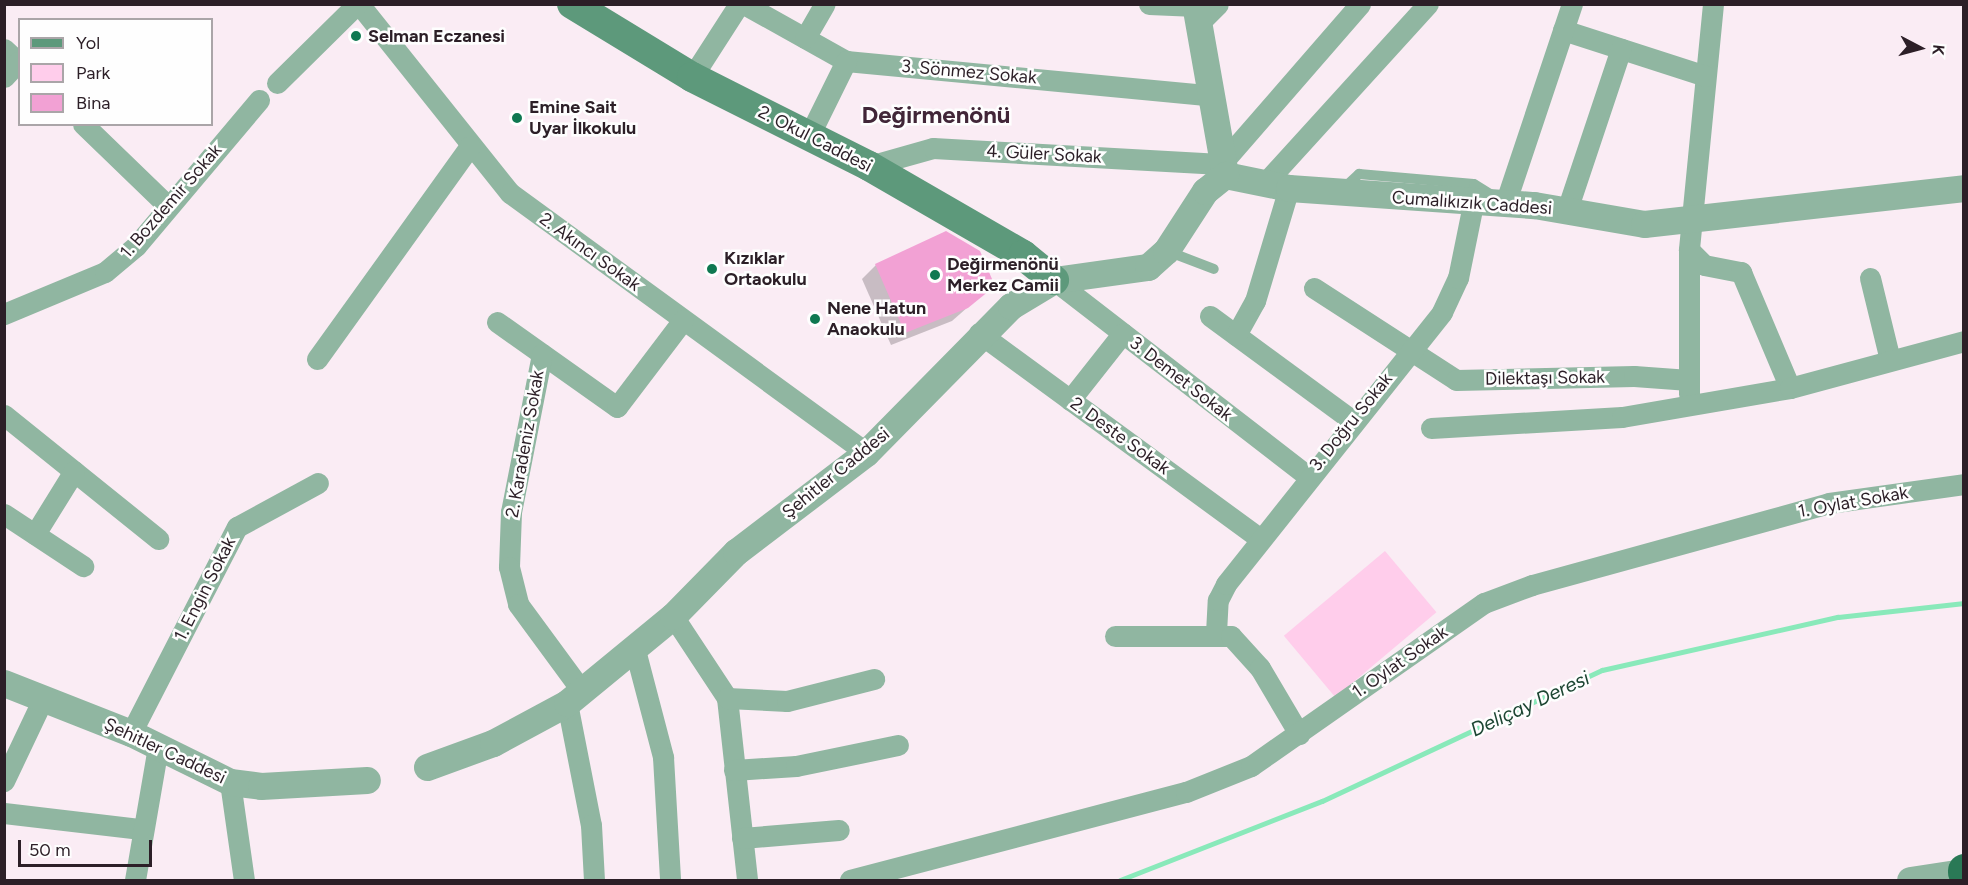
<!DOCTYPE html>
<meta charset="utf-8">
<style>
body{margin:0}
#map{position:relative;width:1968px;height:885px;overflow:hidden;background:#faecf4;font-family:Figtree,sans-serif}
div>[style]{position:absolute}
.green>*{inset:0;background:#ffcdeb;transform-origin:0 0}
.shadow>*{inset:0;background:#0003}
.stream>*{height:5px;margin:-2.5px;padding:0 2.5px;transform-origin:2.5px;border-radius:2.5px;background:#89e9ba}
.building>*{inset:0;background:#f2a1d4}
.service>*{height:10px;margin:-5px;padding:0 5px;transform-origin:5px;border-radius:5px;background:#90b6a1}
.minor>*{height:21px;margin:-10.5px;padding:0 10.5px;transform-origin:10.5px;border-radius:10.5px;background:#90b6a1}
.tertiary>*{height:27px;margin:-13.5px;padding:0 13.5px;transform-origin:13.5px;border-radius:13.5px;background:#90b6a1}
.secondary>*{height:30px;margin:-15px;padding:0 15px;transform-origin:15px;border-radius:15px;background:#5d997b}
.trunk>*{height:33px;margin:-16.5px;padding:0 16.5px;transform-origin:16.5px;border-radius:16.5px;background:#2a7956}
.dots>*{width:16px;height:16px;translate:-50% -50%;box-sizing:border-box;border:3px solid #fefefe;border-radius:50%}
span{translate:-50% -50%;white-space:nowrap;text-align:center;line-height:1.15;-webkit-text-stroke:5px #fefefe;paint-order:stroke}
.poi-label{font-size:18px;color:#2c1f27;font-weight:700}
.left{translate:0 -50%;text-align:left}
.street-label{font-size:18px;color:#2c1f27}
.water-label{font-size:20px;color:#1d4633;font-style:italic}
.district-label{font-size:24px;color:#412638;font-weight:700}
.frame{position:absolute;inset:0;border:6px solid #2c1f27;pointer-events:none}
.legend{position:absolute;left:18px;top:18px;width:195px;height:108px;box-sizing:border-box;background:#fefefe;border:2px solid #aaa5a8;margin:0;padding:8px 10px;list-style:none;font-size:18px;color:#2c1f27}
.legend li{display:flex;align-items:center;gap:12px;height:30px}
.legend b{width:30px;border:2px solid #aaa5a8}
.north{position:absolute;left:1890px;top:18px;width:60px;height:60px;-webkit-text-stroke:4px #fefefe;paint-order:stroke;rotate:96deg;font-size:16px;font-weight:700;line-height:24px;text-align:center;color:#2c1f27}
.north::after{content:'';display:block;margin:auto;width:21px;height:27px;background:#2c1f27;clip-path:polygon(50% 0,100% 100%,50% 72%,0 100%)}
.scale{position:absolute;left:18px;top:840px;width:134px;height:27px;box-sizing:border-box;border:3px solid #2c1f27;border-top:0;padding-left:8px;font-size:18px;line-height:21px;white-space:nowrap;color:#2c1f27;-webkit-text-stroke:4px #fefefe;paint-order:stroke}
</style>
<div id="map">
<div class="green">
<i style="left:1385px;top:551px;width:80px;height:132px;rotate:50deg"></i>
</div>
<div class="shadow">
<i style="clip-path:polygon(876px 265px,993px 285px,952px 321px,891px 345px,862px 279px)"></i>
</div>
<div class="stream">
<i style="left:1120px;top:880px;width:217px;rotate:-21.4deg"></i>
<i style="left:1322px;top:801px;width:309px;rotate:-25.1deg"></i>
<i style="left:1602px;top:670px;width:242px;rotate:-12.7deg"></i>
<i style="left:1838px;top:617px;width:127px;rotate:-6.3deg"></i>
</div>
<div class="building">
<i style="clip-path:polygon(946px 231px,980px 251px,995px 286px,968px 308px,905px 333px,875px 264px)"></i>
</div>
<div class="service">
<i style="left:1344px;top:188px;width:21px;rotate:-43deg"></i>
<i style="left:1359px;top:174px;width:115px;rotate:5deg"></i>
<i style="left:1474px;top:184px;width:19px;rotate:32deg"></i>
<i style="left:1167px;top:251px;width:50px;rotate:21deg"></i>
</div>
<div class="minor">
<i style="left:359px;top:4px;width:242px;rotate:51.4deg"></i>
<i style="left:510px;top:193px;width:441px;rotate:36.1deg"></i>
<i style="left:744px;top:4px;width:117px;rotate:29.2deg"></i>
<i style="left:846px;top:61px;width:364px;rotate:5.4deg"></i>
<i style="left:1149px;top:4px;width:47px;rotate:2.4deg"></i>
<i style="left:1713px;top:4px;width:247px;rotate:95.6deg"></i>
<i style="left:1689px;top:250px;width:21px;rotate:45deg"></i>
<i style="left:1704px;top:265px;width:38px;rotate:11deg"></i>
<i style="left:1741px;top:272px;width:126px;rotate:67.1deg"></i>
<i style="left:1198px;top:24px;width:28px;rotate:-45deg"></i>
<i style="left:1563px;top:30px;width:149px;rotate:17.9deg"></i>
<i style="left:805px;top:38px;width:39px;rotate:-60deg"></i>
<i style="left:4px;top:49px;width:22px;rotate:43deg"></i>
<i style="left:4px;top:77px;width:21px;rotate:-47deg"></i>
<i style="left:692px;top:77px;width:87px;rotate:-57.2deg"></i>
<i style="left:277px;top:83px;width:112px;rotate:-44.6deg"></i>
<i style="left:83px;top:124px;width:118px;rotate:44deg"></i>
<i style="left:809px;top:136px;width:84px;rotate:-63.7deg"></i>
<i style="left:869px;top:166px;width:66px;rotate:-15.7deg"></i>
<i style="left:933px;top:148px;width:288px;rotate:3.2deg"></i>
<i style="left:1221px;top:164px;width:212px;rotate:-49deg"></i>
<i style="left:1265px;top:183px;width:242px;rotate:-47.7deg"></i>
<i style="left:1505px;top:204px;width:211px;rotate:-71.5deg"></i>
<i style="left:1567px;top:210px;width:170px;rotate:-71.5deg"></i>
<i style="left:1870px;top:278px;width:84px;rotate:76.3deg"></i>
<i style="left:1054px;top:280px;width:321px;rotate:37.7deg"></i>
<i style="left:1314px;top:288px;width:169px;rotate:32.9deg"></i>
<i style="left:1456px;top:380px;width:178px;rotate:-1.3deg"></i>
<i style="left:1634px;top:376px;width:55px;rotate:4.2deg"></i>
<i style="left:4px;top:314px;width:109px;rotate:-22.6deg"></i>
<i style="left:105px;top:272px;width:40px;rotate:-40deg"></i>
<i style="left:136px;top:246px;width:191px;rotate:-49.9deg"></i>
<i style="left:1210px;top:316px;width:177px;rotate:36.3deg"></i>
<i style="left:497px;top:322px;width:147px;rotate:35.3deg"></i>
<i style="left:617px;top:407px;width:109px;rotate:-52.8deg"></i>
<i style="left:979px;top:333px;width:348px;rotate:36.2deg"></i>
<i style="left:1236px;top:335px;width:39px;rotate:-61deg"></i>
<i style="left:1255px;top:301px;width:118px;rotate:-73.3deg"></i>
<i style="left:542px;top:354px;width:161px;rotate:101.1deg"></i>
<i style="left:511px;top:512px;width:55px;rotate:92.1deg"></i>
<i style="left:509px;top:567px;width:38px;rotate:76deg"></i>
<i style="left:518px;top:604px;width:108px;rotate:53.7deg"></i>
<i style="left:317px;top:359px;width:262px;rotate:-54.3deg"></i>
<i style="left:1689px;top:394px;width:144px;rotate:-90deg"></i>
<i style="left:1070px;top:400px;width:85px;rotate:-51.7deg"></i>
<i style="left:4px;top:415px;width:198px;rotate:38.8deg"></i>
<i style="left:1431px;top:428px;width:191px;rotate:-3.3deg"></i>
<i style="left:1622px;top:417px;width:170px;rotate:-9.8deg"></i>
<i style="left:1790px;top:388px;width:180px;rotate:-15.1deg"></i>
<i style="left:4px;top:514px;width:95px;rotate:33.4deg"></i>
<i style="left:35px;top:534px;width:74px;rotate:-58.2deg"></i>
<i style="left:673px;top:616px;width:98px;rotate:56.6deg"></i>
<i style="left:727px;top:698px;width:183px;rotate:83.7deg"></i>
<i style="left:1216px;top:633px;width:33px;rotate:-87deg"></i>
<i style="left:1218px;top:600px;width:18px;rotate:-63deg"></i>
<i style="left:1226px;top:584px;width:347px;rotate:-51.5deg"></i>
<i style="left:1442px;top:312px;width:38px;rotate:-65deg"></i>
<i style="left:1458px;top:278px;width:76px;rotate:-78.5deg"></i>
<i style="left:1115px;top:636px;width:116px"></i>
<i style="left:1231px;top:636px;width:43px;rotate:47.8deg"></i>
<i style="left:1260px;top:668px;width:77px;rotate:59.4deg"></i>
<i style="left:635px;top:650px;width:111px;rotate:75.3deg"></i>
<i style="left:663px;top:757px;width:123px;rotate:86.7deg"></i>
<i style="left:727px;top:698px;width:60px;rotate:2.9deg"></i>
<i style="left:787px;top:701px;width:90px;rotate:-14.2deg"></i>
<i style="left:567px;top:703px;width:124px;rotate:78.9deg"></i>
<i style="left:591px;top:825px;width:55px;rotate:86.9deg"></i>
<i style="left:131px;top:733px;width:232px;rotate:-62.8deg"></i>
<i style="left:237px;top:527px;width:92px;rotate:-28.5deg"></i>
<i style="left:734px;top:770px;width:62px;rotate:-3.7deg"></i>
<i style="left:796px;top:766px;width:104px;rotate:-11.6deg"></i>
<i style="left:4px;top:781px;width:91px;rotate:-64.6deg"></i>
<i style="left:230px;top:782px;width:99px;rotate:81.9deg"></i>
<i style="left:4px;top:813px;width:138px;rotate:6.7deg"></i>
<i style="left:742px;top:838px;width:97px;rotate:-4.7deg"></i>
<i style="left:135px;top:880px;width:135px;rotate:-80.2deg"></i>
<i style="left:850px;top:880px;width:347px;rotate:-14.7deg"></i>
<i style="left:1186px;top:792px;width:70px;rotate:-21.8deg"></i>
<i style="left:1251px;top:766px;width:284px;rotate:-35deg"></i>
<i style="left:1484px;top:603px;width:51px;rotate:-20.6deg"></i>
<i style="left:1532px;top:585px;width:308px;rotate:-15.4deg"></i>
<i style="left:1829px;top:503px;width:136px;rotate:-8deg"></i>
</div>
<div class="tertiary">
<i style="left:1195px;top:4px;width:174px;rotate:80deg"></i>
<i style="left:1225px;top:175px;width:65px;rotate:11.5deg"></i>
<i style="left:1289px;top:188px;width:246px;rotate:4deg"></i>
<i style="left:1534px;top:205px;width:112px;rotate:9.8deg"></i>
<i style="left:1644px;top:224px;width:322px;rotate:-6.4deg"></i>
<i style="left:4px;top:683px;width:136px;rotate:21.5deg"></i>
<i style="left:131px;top:733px;width:110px;rotate:26.3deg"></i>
<i style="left:230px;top:782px;width:31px;rotate:7deg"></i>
<i style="left:261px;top:786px;width:106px;rotate:-3.2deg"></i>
<i style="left:427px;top:767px;width:70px;rotate:-20deg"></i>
<i style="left:493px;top:743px;width:84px;rotate:-28.4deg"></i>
<i style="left:567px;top:703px;width:137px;rotate:-39.4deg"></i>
<i style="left:673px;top:616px;width:90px;rotate:-45.5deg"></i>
<i style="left:736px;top:552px;width:163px;rotate:-37.3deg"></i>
<i style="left:866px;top:453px;width:206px;rotate:-45.4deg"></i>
<i style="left:1011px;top:306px;width:50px;rotate:-31.2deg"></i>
<i style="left:1054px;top:280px;width:95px;rotate:-7.9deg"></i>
<i style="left:1148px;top:267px;width:24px;rotate:-42deg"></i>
<i style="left:1166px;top:251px;width:72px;rotate:-57deg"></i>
<i style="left:1205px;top:191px;width:26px;rotate:-39deg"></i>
<i style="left:1910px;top:880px;width:53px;rotate:-8.7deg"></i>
</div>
<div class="secondary">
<i style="left:572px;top:4px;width:140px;rotate:31.3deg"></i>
<i style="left:692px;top:77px;width:198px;rotate:26.7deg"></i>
<i style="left:869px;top:166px;width:178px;rotate:30deg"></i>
<i style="left:1023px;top:255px;width:40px;rotate:39deg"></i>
</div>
<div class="trunk">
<i style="left:1964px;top:870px;width:2px;rotate:90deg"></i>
</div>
<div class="dots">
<i style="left:356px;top:36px;background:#0f7851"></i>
<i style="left:517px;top:118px;background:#0f7851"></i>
<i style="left:712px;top:269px;background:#0f7851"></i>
<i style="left:935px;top:275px;background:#0f7851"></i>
<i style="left:815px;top:319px;background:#0f7851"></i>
</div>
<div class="poi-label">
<span class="left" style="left:368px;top:36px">Selman Eczanesi</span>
<span class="left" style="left:529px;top:118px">Emine Sait<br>Uyar İlkokulu</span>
<span class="left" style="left:724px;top:269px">Kızıklar<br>Ortaokulu</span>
<span class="left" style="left:947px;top:275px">Değirmenönü<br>Merkez Camii</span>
<span class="left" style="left:827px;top:319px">Nene Hatun<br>Anaokulu</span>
</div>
<div class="street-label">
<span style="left:969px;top:72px;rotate:5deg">3. Sönmez Sokak</span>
<span style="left:815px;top:139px;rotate:27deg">2. Okul Caddesi</span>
<span style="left:1044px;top:154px;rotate:3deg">4. Güler Sokak</span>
<span style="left:171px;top:201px;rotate:-49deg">1. Bozdemir Sokak</span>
<span style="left:1472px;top:203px;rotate:4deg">Cumalıkızık Caddesi</span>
<span style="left:590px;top:252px;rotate:36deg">2. Akıncı Sokak</span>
<span style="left:1545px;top:378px;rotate:-1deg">Dilektaşı Sokak</span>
<span style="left:1181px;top:379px;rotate:38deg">3. Demet Sokak</span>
<span style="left:1351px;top:422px;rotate:-51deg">3. Doğru Sokak</span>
<span style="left:1120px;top:436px;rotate:36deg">2. Deste Sokak</span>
<span style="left:525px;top:444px;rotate:-80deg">2. Karadeniz Sokak</span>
<span style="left:836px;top:473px;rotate:-39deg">Şehitler Caddesi</span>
<span style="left:1853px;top:502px;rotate:-10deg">1. Oylat Sokak</span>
<span style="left:205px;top:589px;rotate:-63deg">1. Engin Sokak</span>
<span style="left:1400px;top:662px;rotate:-35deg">1. Oylat Sokak</span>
<span style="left:165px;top:751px;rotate:25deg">Şehitler Caddesi</span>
</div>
<div class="water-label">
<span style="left:1530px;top:704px;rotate:-25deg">Deliçay Deresi</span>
</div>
<div class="district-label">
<span style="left:936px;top:115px">Değirmenönü</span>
</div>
<div class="frame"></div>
<ul class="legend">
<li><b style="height:8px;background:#5d997b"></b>Yol</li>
<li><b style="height:16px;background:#ffcdeb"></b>Park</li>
<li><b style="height:16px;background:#f2a1d4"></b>Bina</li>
</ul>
<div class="north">K</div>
<div class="scale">50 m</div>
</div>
